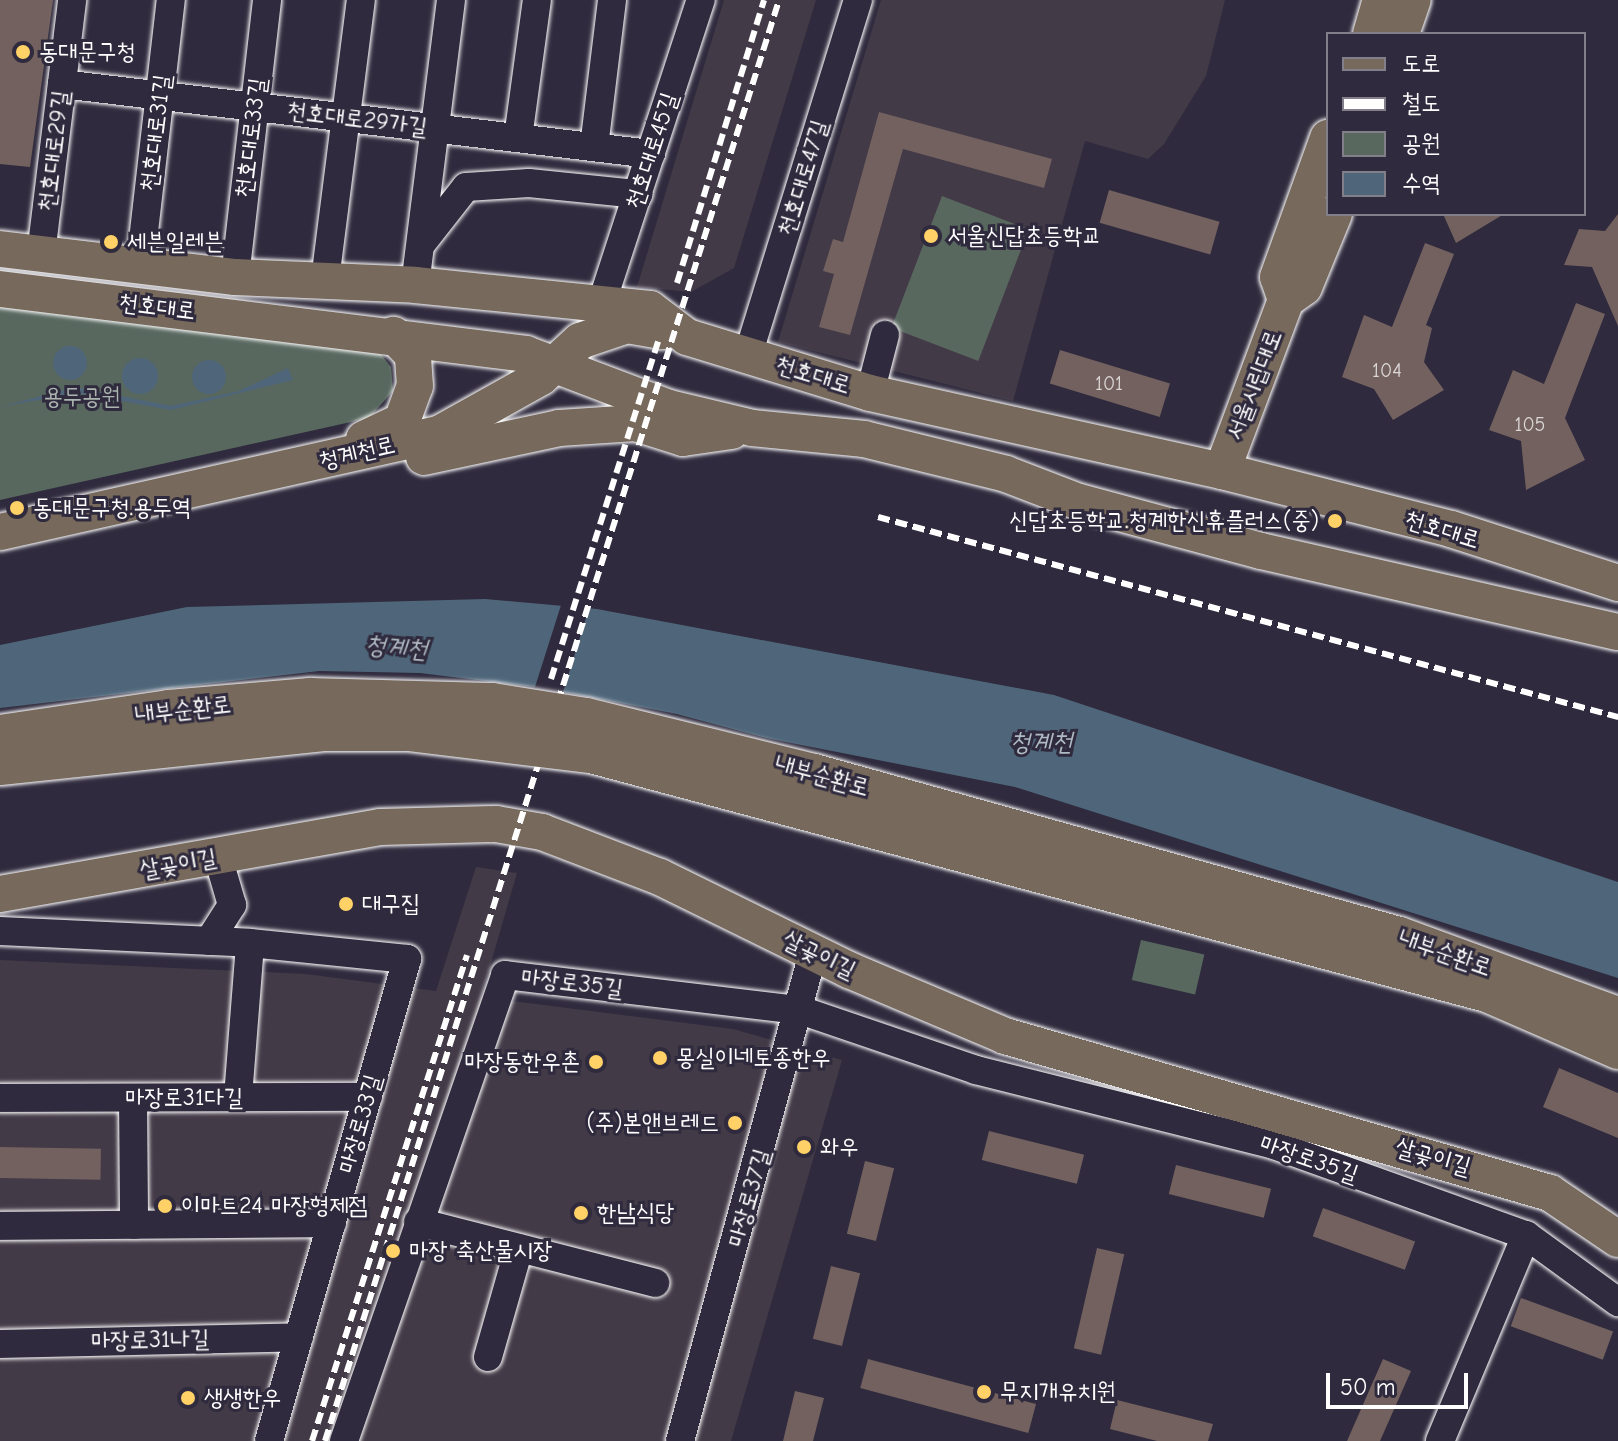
<!DOCTYPE html>
<meta charset="utf-8">
<style>
body{margin:0}
#map{position:relative;width:1618px;height:1441px;overflow:hidden;background:#2f2a3d;font-family:"Comic Neue","Poor Story",sans-serif}
div>[style]{position:absolute}
.built>*{inset:0;background:#433a47}
.green>*{inset:0;background:#58685f;transform-origin:0 0}
.water>*{inset:0;background:#4f667a}
.round{border-radius:50%}
.pier>*{inset:0;background:#2f2a3d}
.building>*{inset:0;background:#72615f;transform-origin:0 0}
.roads{filter:drop-shadow(0 0 2px #fff) drop-shadow(0 0 2px #fff)}
.minor>*{height:28px;margin:-14px;padding:0 14px;transform-origin:14px;border-radius:14px;background:#2f2a3d}
.major>*{height:36px;margin:-18px;padding:0 18px;transform-origin:18px;border-radius:18px;background:#77695c}
.rail>*{height:6px;margin-top:-3px;transform-origin:0;background:repeating-linear-gradient(90deg,#fff 0 12px,transparent 0 18px)}
.bridges{filter:drop-shadow(0 0 2px #fff) drop-shadow(0 0 2px #fff)}
.highway-bridge>*{height:40px;margin:-20px;padding:0 20px;transform-origin:20px;border-radius:20px;background:#77695c}
.dots>*{width:22px;height:22px;translate:-50% -50%;box-sizing:border-box;border:4px solid #2f2a3d;border-radius:50%}
span{translate:-50% -50%;white-space:nowrap;text-align:center;line-height:1.15;-webkit-text-stroke:6px #2f2a3d;paint-order:stroke}
.number-label{font-size:20px;color:#dcd8d7}
.number-label span{-webkit-text-stroke-width:0}
.poi-label{font-size:24px;color:#fff}
.left{translate:0 -50%;text-align:left}
.right{translate:-100% -50%;text-align:right}
.street-label{font-size:24px;color:#fff}
.park-label{font-size:24px;color:#acb4af}
.water-label{font-size:26px;color:#b0bac3;font-style:italic}
.legend{position:absolute;left:1326px;top:32px;width:260px;height:184px;box-sizing:border-box;background:#2f2a3d;border:2px solid #827f8b;margin:0;padding:10px 14px;list-style:none;font-size:24px;color:#fff}
.legend li{display:flex;align-items:center;gap:16px;height:40px}
.legend b{width:40px;border:2px solid #827f8b}
.scale{position:absolute;left:1326px;top:1373px;width:142px;height:36px;box-sizing:border-box;border:4px solid #fff;border-top:0;padding-left:10px;font-size:24px;line-height:28px;white-space:nowrap;color:#fff;-webkit-text-stroke:6px #2f2a3d;paint-order:stroke}
</style>
<div id="map">
<div class="built">
<i style="clip-path:polygon(724px 0,816px 0,734px 268px,691px 292px,637px 287px)"></i>
<i style="clip-path:polygon(881px 0,1225px 0,1206px 76px,1164px 144px,1148px 159px,1085px 141px,1013px 401px,778px 342px)"></i>
<i style="clip-path:polygon(476px 867px,517px 873px,481px 997px,733px 1029px,842px 1060px,731px 1441px,0 1441px,0 960px,306px 974px,436px 991px)"></i>
</div>
<div class="green">
<i style="left:942px;top:196px;width:93px;height:141px;rotate:21deg"></i>
<i style="clip-path:polygon(0 305px,375px 347px,391px 367px,393px 391px,369px 418px,0 500px)"></i>
<i style="left:1141px;top:940px;width:65px;height:41px;rotate:13deg"></i>
</div>
<div class="water">
<i class="round" style="left:53px;top:346px;width:34px;height:34px"></i>
<i class="round" style="left:122px;top:358px;width:36px;height:36px"></i>
<i class="round" style="left:192px;top:360px;width:34px;height:34px"></i>
<i style="clip-path:polygon(288px 368px,293px 380px,171px 410px,77px 393px,0 407px,75px 387px,171px 406px,239px 391px)"></i>
<i style="clip-path:polygon(485px 599px,597px 609px,1054px 695px,1618px 882px,1618px 978px,1015px 787px,533px 692px,0 719px,0 645px,187px 607px)"></i>
</div>
<div class="pier">
<i style="clip-path:polygon(562px 602px,590px 605px,563px 692px,677px 714px,821px 753px,532px 696px,0 723px,0 708px,319px 671px,420px 673px,535px 687px)"></i>
</div>
<div class="building">
<i style="clip-path:polygon(0 0,53px 0,30px 167px,0 164px)"></i>
<i style="clip-path:polygon(879px 112px,1052px 159px,1044px 188px,903px 149px,850px 335px,819px 327px,834px 274px,823px 271px,833px 239px,843px 242px)"></i>
<i style="left:1109px;top:190px;width:115px;height:34px;rotate:16deg"></i>
<i style="clip-path:polygon(1443px 214px,1504px 214px,1456px 243px)"></i>
<i style="clip-path:polygon(1618px 214px,1618px 326px,1592px 267px,1564px 265px,1579px 229px,1605px 231px)"></i>
<i style="clip-path:polygon(1425px 243px,1454px 254px,1426px 325px,1432px 328px,1424px 362px,1444px 390px,1393px 420px,1374px 389px,1342px 377px,1364px 315px,1392px 327px)"></i>
<i style="clip-path:polygon(1576px 303px,1605px 314px,1565px 418px,1585px 460px,1526px 490px,1521px 441px,1489px 430px,1513px 370px,1544px 384px)"></i>
<i style="left:1060px;top:350px;width:115px;height:35px;rotate:17deg"></i>
<i style="clip-path:polygon(1559px 1068px,1618px 1093px,1618px 1138px,1543px 1107px)"></i>
<i style="left:989px;top:1131px;width:98px;height:30px;rotate:14deg"></i>
<i style="left:0;top:1147px;width:101px;height:31px;rotate:1deg"></i>
<i style="left:865px;top:1161px;width:30px;height:75px;rotate:14deg"></i>
<i style="left:1176px;top:1165px;width:98px;height:30px;rotate:14deg"></i>
<i style="left:1323px;top:1208px;width:98px;height:30px;rotate:20deg"></i>
<i style="left:1097px;top:1248px;width:28px;height:103px;rotate:13deg"></i>
<i style="left:831px;top:1266px;width:30px;height:75px;rotate:14deg"></i>
<i style="left:1521px;top:1298px;width:98px;height:30px;rotate:20deg"></i>
<i style="left:868px;top:1359px;width:174px;height:30px;rotate:15deg"></i>
<i style="clip-path:polygon(1383px 1359px,1411px 1371px,1380px 1441px,1347px 1441px)"></i>
<i style="clip-path:polygon(795px 1391px,824px 1398px,813px 1441px,783px 1441px)"></i>
<i style="clip-path:polygon(1117px 1400px,1213px 1424px,1208px 1441px,1157px 1441px,1110px 1429px)"></i>
</div>
<div class="roads">
<div class="minor">
<i style="left:62px;top:84px;width:593px;rotate:6.78deg"></i>
<i style="left:518px;top:138px;width:139px;rotate:-82.2deg"></i>
<i style="left:594px;top:147px;width:148px;rotate:-83deg"></i>
<i style="left:422px;top:243px;width:71px;rotate:-51.8deg"></i>
<i style="left:466px;top:187px;width:63px;rotate:-3.6deg"></i>
<i style="left:529px;top:183px;width:110px;rotate:5.8deg"></i>
<i style="left:41px;top:254px;width:256px;rotate:-83deg"></i>
<i style="left:140px;top:266px;width:268px;rotate:-83.4deg"></i>
<i style="left:235px;top:277px;width:279px;rotate:-83.4deg"></i>
<i style="left:325px;top:280px;width:282px;rotate:-82.7deg"></i>
<i style="left:415px;top:285px;width:287px;rotate:-82.8deg"></i>
<i style="left:602px;top:302px;width:318px;rotate:-71.9deg"></i>
<i style="left:748px;top:355px;width:372px;rotate:-72.8deg"></i>
<i style="left:870px;top:393px;width:60px;rotate:-75.5deg"></i>
<i style="left:0;top:931px;width:250px;rotate:2.7deg"></i>
<i style="left:250px;top:943px;width:158px;rotate:5.8deg"></i>
<i style="left:407px;top:959px;width:501px;rotate:105.98deg"></i>
<i style="left:209px;top:941px;width:43px;rotate:-57.4deg"></i>
<i style="left:232px;top:905px;width:50px;rotate:-106.3deg"></i>
<i style="left:238px;top:1097px;width:154px;rotate:-85.5deg"></i>
<i style="left:0;top:1098px;width:368px;rotate:-0.2deg"></i>
<i style="left:133px;top:1098px;width:127px;rotate:89.5deg"></i>
<i style="left:418px;top:1222px;width:245px;rotate:14.4deg"></i>
<i style="left:0;top:1226px;width:332px;rotate:-0.5deg"></i>
<i style="left:0;top:1344px;width:299px;rotate:-1.3deg"></i>
<i style="left:488px;top:1357px;width:113px;rotate:-74.1deg"></i>
<i style="left:344px;top:1441px;width:493px;rotate:-70.9deg"></i>
<i style="left:505px;top:975px;width:297px;rotate:6.8deg"></i>
<i style="left:800px;top:1010px;width:186px;rotate:18.8deg"></i>
<i style="left:976px;top:1070px;width:307px;rotate:14.1deg"></i>
<i style="left:1274px;top:1145px;width:268px;rotate:19.7deg"></i>
<i style="left:1526px;top:1235px;width:114px;rotate:36.1deg"></i>
<i style="left:680px;top:1441px;width:506px;rotate:-74.75deg"></i>
<i style="left:1440px;top:1441px;width:223px;rotate:-67.3deg"></i>
</div>
<div class="major">
<i style="left:1371px;top:34px;width:35px;rotate:-74deg"></i>
<i style="left:1401px;top:34px;width:36px;rotate:-71deg"></i>
<i style="left:0;top:249px;width:237px;rotate:6.8deg"></i>
<i style="left:235px;top:277px;width:180px;rotate:2.5deg"></i>
<i style="left:415px;top:285px;width:236px;rotate:5.8deg"></i>
<i style="left:650px;top:309px;width:46px;rotate:37.1deg"></i>
<i style="left:687px;top:337px;width:191px;rotate:17deg"></i>
<i style="left:870px;top:393px;width:361px;rotate:12.5deg"></i>
<i style="left:1222px;top:471px;width:236px;rotate:14.2deg"></i>
<i style="left:1451px;top:529px;width:176px;rotate:17.9deg"></i>
<i style="left:0;top:289px;width:530px;rotate:7.04deg"></i>
<i style="left:526px;top:354px;width:153px;rotate:20.7deg"></i>
<i style="left:669px;top:408px;width:85px;rotate:13.5deg"></i>
<i style="left:752px;top:428px;width:113px;rotate:5.6deg"></i>
<i style="left:864px;top:439px;width:146px;rotate:13.8deg"></i>
<i style="left:1006px;top:474px;width:78px;rotate:21deg"></i>
<i style="left:1079px;top:502px;width:188px;rotate:15.1deg"></i>
<i style="left:1261px;top:551px;width:366px;rotate:12.8deg"></i>
<i style="left:1286px;top:300px;width:24px;rotate:-109deg"></i>
<i style="left:1278px;top:277px;width:148px;rotate:-70.2deg"></i>
<i style="left:364px;top:439px;width:42px;rotate:-25.3deg"></i>
<i style="left:402px;top:421px;width:37px;rotate:-70deg"></i>
<i style="left:415px;top:386px;width:31px;rotate:-94deg"></i>
<i style="left:413px;top:355px;width:28px;rotate:-134deg"></i>
<i style="left:424px;top:457px;width:138px;rotate:-12.1deg"></i>
<i style="left:559px;top:428px;width:77px;rotate:-3.7deg"></i>
<i style="left:636px;top:423px;width:49px;rotate:17.7deg"></i>
<i style="left:683px;top:438px;width:49px;rotate:-8.3deg"></i>
<i style="left:1222px;top:471px;width:183px;rotate:-69.5deg"></i>
<i style="left:1286px;top:300px;width:22px;rotate:-36deg"></i>
<i style="left:1304px;top:287px;width:79px;rotate:-67.7deg"></i>
<i style="left:0;top:532px;width:450px;rotate:-12.6deg"></i>
<i style="left:439px;top:434px;width:117px;rotate:-29.2deg"></i>
<i style="left:541px;top:377px;width:53px;rotate:-42.7deg"></i>
<i style="left:580px;top:341px;width:50px;rotate:-18.8deg"></i>
<i style="left:627px;top:325px;width:36px;rotate:10deg"></i>
<i style="left:0;top:894px;width:386px;rotate:-10deg"></i>
<i style="left:380px;top:827px;width:116px;rotate:-1.5deg"></i>
<i style="left:496px;top:824px;width:47px;rotate:9.9deg"></i>
<i style="left:542px;top:832px;width:126px;rotate:20.9deg"></i>
<i style="left:660px;top:877px;width:211px;rotate:26.2deg"></i>
<i style="left:849px;top:970px;width:169px;rotate:22.9deg"></i>
<i style="left:1005px;top:1036px;width:567px;rotate:16.07deg"></i>
<i style="left:1550px;top:1193px;width:82px;rotate:34.1deg"></i>
</div>
</div>
<div class="rail">
<i style="left:677px;top:283px;width:296px;rotate:-72.9deg"></i>
<i style="left:878px;top:517px;width:767px;rotate:15.12deg"></i>
<i style="left:551px;top:679px;width:360px;rotate:-72.4deg"></i>
<i style="left:312px;top:1441px;width:510px;rotate:-72.31deg"></i>
<i style="left:325px;top:1441px;width:1511px;rotate:-72.51deg"></i>
</div>
<div class="bridges">
<div class="highway-bridge">
<i style="left:0;top:735px;width:171px;rotate:-8.4deg"></i>
<i style="left:169px;top:710px;width:142px;rotate:-4.9deg"></i>
<i style="left:310px;top:698px;width:182px;rotate:1.6deg"></i>
<i style="left:492px;top:703px;width:95px;rotate:9.1deg"></i>
<i style="left:586px;top:718px;width:235px;rotate:13.8deg"></i>
<i style="left:814px;top:774px;width:607px;rotate:15.57deg"></i>
<i style="left:1399px;top:937px;width:233px;rotate:20.1deg"></i>
<i style="left:0;top:765px;width:323px;rotate:-6deg"></i>
<i style="left:321px;top:731px;width:87px"></i>
<i style="left:408px;top:731px;width:184px;rotate:6.9deg"></i>
<i style="left:591px;top:753px;width:927px;rotate:14.94deg"></i>
<i style="left:1487px;top:992px;width:143px;rotate:23.5deg"></i>
</div>
</div>
<div class="dots">
<i style="left:23px;top:52px;background:#ffd166"></i>
<i style="left:931px;top:236px;background:#ffd166"></i>
<i style="left:111px;top:242px;background:#ffd166"></i>
<i style="left:17px;top:508px;background:#ffd166"></i>
<i style="left:1335px;top:521px;background:#ffd166"></i>
<i style="left:346px;top:904px;background:#ffd166"></i>
<i style="left:660px;top:1058px;background:#ffd166"></i>
<i style="left:596px;top:1062px;background:#ffd166"></i>
<i style="left:735px;top:1123px;background:#ffd166"></i>
<i style="left:804px;top:1147px;background:#ffd166"></i>
<i style="left:165px;top:1206px;background:#ffd166"></i>
<i style="left:581px;top:1213px;background:#ffd166"></i>
<i style="left:393px;top:1251px;background:#ffd166"></i>
<i style="left:984px;top:1392px;background:#ffd166"></i>
<i style="left:188px;top:1398px;background:#ffd166"></i>
</div>
<div class="number-label">
<span style="left:1387px;top:370px">104</span>
<span style="left:1109px;top:383px">101</span>
<span style="left:1530px;top:424px">105</span>
</div>
<div class="poi-label">
<span class="left" style="left:39px;top:52px">동대문구청</span>
<span class="left" style="left:947px;top:236px">서울신답초등학교</span>
<span class="left" style="left:127px;top:242px">세븐일레븐</span>
<span class="left" style="left:33px;top:508px">동대문구청.용두역</span>
<span class="right" style="left:1319px;top:521px">신답초등학교.청계한신휴플러스(중)</span>
<span class="left" style="left:362px;top:904px">대구집</span>
<span class="left" style="left:676px;top:1058px">몽실이네토종한우</span>
<span class="right" style="left:580px;top:1062px">마장동한우촌</span>
<span class="right" style="left:719px;top:1123px">(주)본앤브레드</span>
<span class="left" style="left:820px;top:1147px">와우</span>
<span class="left" style="left:181px;top:1206px">이마트24 마장형제점</span>
<span class="left" style="left:597px;top:1213px">한남식당</span>
<span class="left" style="left:409px;top:1251px">마장 축산물시장</span>
<span class="left" style="left:1000px;top:1392px">무지개유치원</span>
<span class="left" style="left:204px;top:1398px">생생한우</span>
</div>
<div class="street-label">
<span style="left:357px;top:119px;rotate:7deg">천호대로29가길</span>
<span style="left:156px;top:133px;rotate:-83deg">천호대로31길</span>
<span style="left:251px;top:138px;rotate:-83deg">천호대로33길</span>
<span style="left:54px;top:151px;rotate:-83deg">천호대로29길</span>
<span style="left:652px;top:151px;rotate:-72deg">천호대로45길</span>
<span style="left:803px;top:178px;rotate:-73deg">천호대로47길</span>
<span style="left:157px;top:307px;rotate:7deg">천호대로</span>
<span style="left:813px;top:375px;rotate:17deg">천호대로</span>
<span style="left:1254px;top:385px;rotate:-69deg">서울시립대로</span>
<span style="left:357px;top:453px;rotate:-13deg">청계천로</span>
<span style="left:1442px;top:530px;rotate:17deg">천호대로</span>
<span style="left:183px;top:710px;rotate:-7deg">내부순환로</span>
<span style="left:822px;top:776px;rotate:15deg">내부순환로</span>
<span style="left:178px;top:864px;rotate:-10deg">살곶이길</span>
<span style="left:1445px;top:953px;rotate:19deg">내부순환로</span>
<span style="left:819px;top:955px;rotate:26deg">살곶이길</span>
<span style="left:572px;top:983px;rotate:7deg">마장로35길</span>
<span style="left:184px;top:1098px">마장로31다길</span>
<span style="left:360px;top:1124px;rotate:-74deg">마장로33길</span>
<span style="left:1433px;top:1157px;rotate:16deg">살곶이길</span>
<span style="left:1309px;top:1159px;rotate:19deg">마장로35길</span>
<span style="left:749px;top:1198px;rotate:-74deg">마장로37길</span>
<span style="left:150px;top:1340px;rotate:-1deg">마장로31나길</span>
</div>
<div class="park-label">
<span style="left:82px;top:397px">용두공원</span>
</div>
<div class="water-label">
<span style="left:396px;top:648px;rotate:5deg">청계천</span>
<span style="left:1041px;top:743px">청계천</span>
</div>
<ul class="legend">
<li><b style="height:10px;background:#77695c"></b>도로</li>
<li><b style="height:10px;background:#fff"></b>철도</li>
<li><b style="height:22px;background:#58685f"></b>공원</li>
<li><b style="height:22px;background:#4f667a"></b>수역</li>
</ul>
<div class="scale">50 m</div>
</div>
